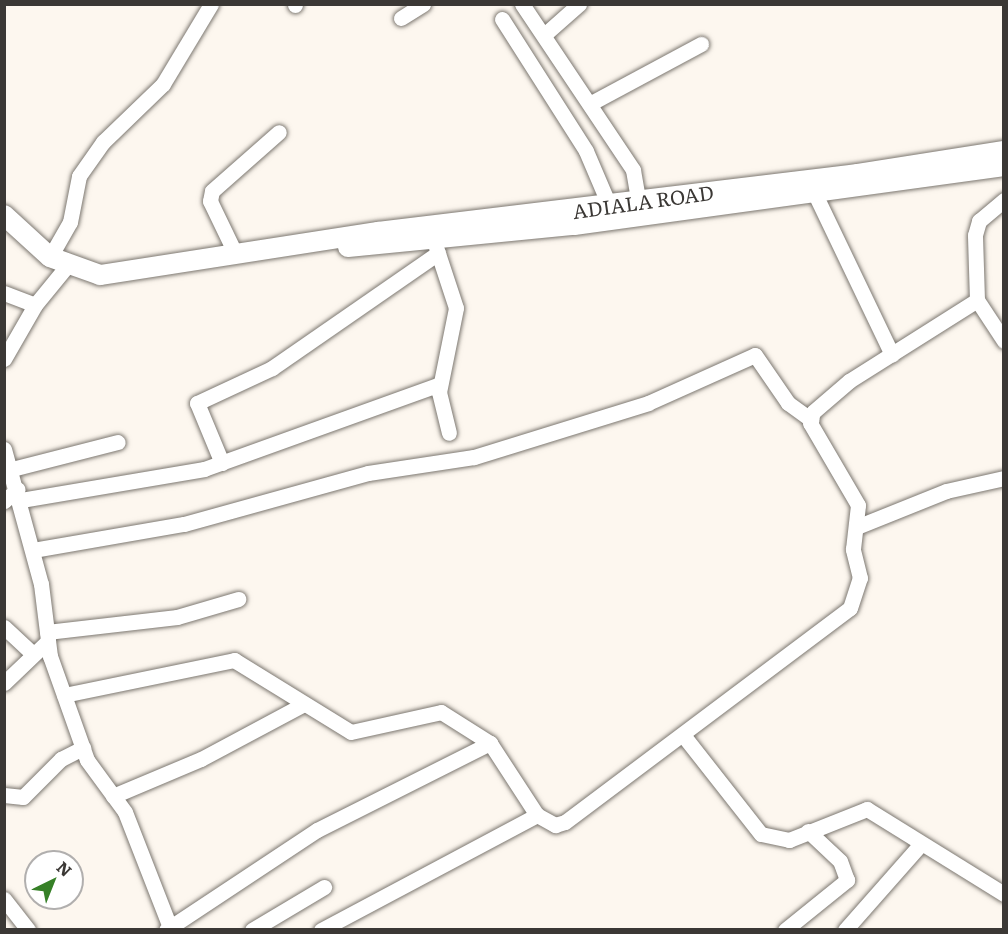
<!DOCTYPE html>
<style>
body{margin:0}
#map{position:relative;width:1008px;height:934px;overflow:hidden;background:#fdf7ef;font-family:Literata,serif}
div>[style]{position:absolute}
.roads{filter:drop-shadow(0 0 2px #7c7770) drop-shadow(0 0 2px #7c7770)}
.minor>*{height:15px;margin:-7.5px;padding:0 7.5px;transform-origin:7.5px;border-radius:7.5px;background:#fff}
.major>*{height:20px;margin:-10px;padding:0 10px;transform-origin:10px;border-radius:10px;background:#fff}
span{translate:-50% -50%;white-space:nowrap;text-align:center;line-height:1.15;-webkit-text-stroke:6px #fff;paint-order:stroke}
.street-label{font-size:20px;color:#3b3835}
.frame{position:absolute;inset:0;border:6px solid #3b3835;pointer-events:none}
.north{position:absolute;left:24px;top:850px;width:60px;height:60px;box-sizing:border-box;background:#fff;border:2px solid #b1afae;border-radius:50%;rotate:43deg;font-size:16px;font-weight:700;line-height:24px;text-align:center;color:#3b3835}
.north::after{content:'';display:block;margin:auto;width:21px;height:27px;background:#368027;clip-path:polygon(50% 0,100% 100%,50% 72%,0 100%)}
</style>
<div id="map">
<div class="roads">
<div class="minor">
<i style="left:522px;top:4px;width:200px;rotate:56.2deg"></i>
<i style="left:633px;top:170px;width:41px;rotate:80.1deg"></i>
<i style="left:295px;top:5px;width:1px;rotate:-90deg"></i>
<i style="left:401px;top:18px;width:26px;rotate:-32deg"></i>
<i style="left:502px;top:19px;width:156px;rotate:57.5deg"></i>
<i style="left:586px;top:151px;width:59px;rotate:66.9deg"></i>
<i style="left:544px;top:35px;width:47px;rotate:-41.5deg"></i>
<i style="left:591px;top:103px;width:125px;rotate:-28.2deg"></i>
<i style="left:815px;top:194px;width:178px;rotate:64.4deg"></i>
<i style="left:435px;top:244px;width:67px;rotate:71.8deg"></i>
<i style="left:456px;top:308px;width:86px;rotate:101.4deg"></i>
<i style="left:439px;top:392px;width:42px;rotate:76.3deg"></i>
<i style="left:236px;top:255px;width:60px;rotate:-115.7deg"></i>
<i style="left:210px;top:201px;width:10px;rotate:-79deg"></i>
<i style="left:212px;top:191px;width:89px;rotate:-41.4deg"></i>
<i style="left:50px;top:257px;width:40px;rotate:-60.3deg"></i>
<i style="left:70px;top:222px;width:47px;rotate:-78.9deg"></i>
<i style="left:79px;top:176px;width:42px;rotate:-54.8deg"></i>
<i style="left:103px;top:142px;width:83px;rotate:-44deg"></i>
<i style="left:163px;top:84px;width:93px;rotate:-59deg"></i>
<i style="left:4px;top:293px;width:33px;rotate:21deg"></i>
<i style="left:977px;top:300px;width:49px;rotate:56.6deg"></i>
<i style="left:4px;top:359px;width:62px;rotate:-60.1deg"></i>
<i style="left:35px;top:305px;width:50px;rotate:-50.6deg"></i>
<i style="left:4px;top:449px;width:140px;rotate:74.7deg"></i>
<i style="left:41px;top:584px;width:73px;rotate:82.9deg"></i>
<i style="left:50px;top:656px;width:110px;rotate:70.4deg"></i>
<i style="left:87px;top:760px;width:64px;rotate:53.8deg"></i>
<i style="left:125px;top:812px;width:127px;rotate:68.7deg"></i>
<i style="left:222px;top:463px;width:65px;rotate:-112.6deg"></i>
<i style="left:197px;top:403px;width:83px;rotate:-25deg"></i>
<i style="left:272px;top:368px;width:202px;rotate:-34.7deg"></i>
<i style="left:12px;top:469px;width:109px;rotate:-14.3deg"></i>
<i style="left:21px;top:500px;width:186px;rotate:-9.6deg"></i>
<i style="left:204px;top:469px;width:251px;rotate:-19.8deg"></i>
<i style="left:4px;top:501px;width:18px;rotate:-41deg"></i>
<i style="left:859px;top:526px;width:94px;rotate:-21.9deg"></i>
<i style="left:946px;top:491px;width:59px;rotate:-12.6deg"></i>
<i style="left:33px;top:550px;width:153px;rotate:-9.8deg"></i>
<i style="left:184px;top:524px;width:191px;rotate:-15.5deg"></i>
<i style="left:368px;top:473px;width:107px;rotate:-8.6deg"></i>
<i style="left:474px;top:457px;width:182px;rotate:-17.2deg"></i>
<i style="left:648px;top:403px;width:117px;rotate:-24.2deg"></i>
<i style="left:755px;top:355px;width:58px;rotate:55.5deg"></i>
<i style="left:788px;top:403px;width:29px;rotate:36deg"></i>
<i style="left:4px;top:627px;width:40px;rotate:43deg"></i>
<i style="left:47px;top:632px;width:131px;rotate:-6.6deg"></i>
<i style="left:177px;top:617px;width:64px;rotate:-16.4deg"></i>
<i style="left:4px;top:683px;width:61px;rotate:-43.7deg"></i>
<i style="left:64px;top:695px;width:174px;rotate:-11.6deg"></i>
<i style="left:234px;top:660px;width:137px;rotate:31.6deg"></i>
<i style="left:351px;top:732px;width:92px;rotate:-12.5deg"></i>
<i style="left:441px;top:712px;width:58px;rotate:32.3deg"></i>
<i style="left:490px;top:743px;width:86px;rotate:56.9deg"></i>
<i style="left:537px;top:815px;width:21px;rotate:29deg"></i>
<i style="left:555px;top:825px;width:10px;rotate:-17deg"></i>
<i style="left:565px;top:822px;width:356px;rotate:-36.9deg"></i>
<i style="left:850px;top:608px;width:32px;rotate:-72deg"></i>
<i style="left:860px;top:578px;width:30px;rotate:-104deg"></i>
<i style="left:853px;top:549px;width:44px;rotate:-83.5deg"></i>
<i style="left:858px;top:505px;width:95px;rotate:-120.3deg"></i>
<i style="left:810px;top:423px;width:11px;rotate:-75deg"></i>
<i style="left:813px;top:412px;width:48px;rotate:-40.7deg"></i>
<i style="left:849px;top:381px;width:151px;rotate:-32.3deg"></i>
<i style="left:977px;top:300px;width:65px;rotate:-91.8deg"></i>
<i style="left:975px;top:235px;width:15px;rotate:-74deg"></i>
<i style="left:979px;top:221px;width:33px;rotate:-40deg"></i>
<i style="left:683px;top:735px;width:126px;rotate:51.8deg"></i>
<i style="left:761px;top:834px;width:29px;rotate:12deg"></i>
<i style="left:789px;top:840px;width:84px;rotate:-21.7deg"></i>
<i style="left:867px;top:809px;width:161px;rotate:31.8deg"></i>
<i style="left:4px;top:795px;width:19px;rotate:6deg"></i>
<i style="left:23px;top:797px;width:54px;rotate:-45deg"></i>
<i style="left:61px;top:759px;width:25px;rotate:-27deg"></i>
<i style="left:113px;top:796px;width:95px;rotate:-22.8deg"></i>
<i style="left:201px;top:759px;width:117px;rotate:-28.1deg"></i>
<i style="left:4px;top:899px;width:39px;rotate:52deg"></i>
<i style="left:166px;top:930px;width:181px;rotate:-33.5deg"></i>
<i style="left:317px;top:830px;width:194px;rotate:-26.7deg"></i>
<i style="left:252px;top:930px;width:84px;rotate:-30.8deg"></i>
<i style="left:321px;top:930px;width:245px;rotate:-28deg"></i>
<i style="left:785px;top:930px;width:80px;rotate:-38.9deg"></i>
<i style="left:847px;top:880px;width:20px;rotate:-110deg"></i>
<i style="left:840px;top:861px;width:44px;rotate:-136.8deg"></i>
<i style="left:845px;top:930px;width:113px;rotate:-48.6deg"></i>
</div>
<div class="major">
<i style="left:4px;top:215px;width:62px;rotate:42.4deg"></i>
<i style="left:50px;top:257px;width:53px;rotate:19.8deg"></i>
<i style="left:100px;top:275px;width:281px;rotate:-8.8deg"></i>
<i style="left:378px;top:232px;width:483px;rotate:-6.9deg"></i>
<i style="left:858px;top:174px;width:148px;rotate:-9deg"></i>
<i style="left:348px;top:247px;width:227px;rotate:-5.6deg"></i>
<i style="left:574px;top:225px;width:434px;rotate:-7.8deg"></i>
</div>
</div>
<div class="street-label">
<span style="left:643px;top:201px;rotate:-8deg">ADIALA ROAD</span>
</div>
<div class="frame"></div>
<div class="north">N</div>
</div>
